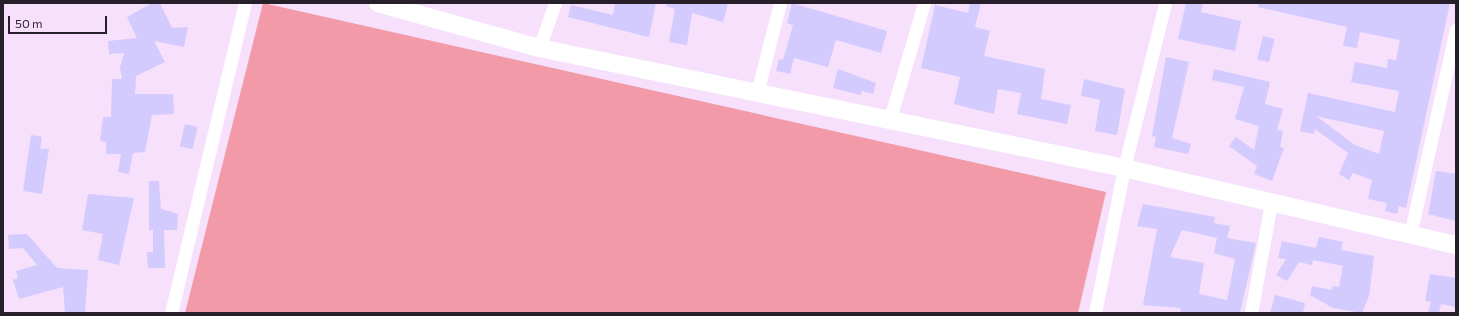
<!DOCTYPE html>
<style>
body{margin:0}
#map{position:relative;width:1459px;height:316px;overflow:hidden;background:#f6e0fc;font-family:Commissioner,sans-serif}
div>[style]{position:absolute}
.green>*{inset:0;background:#f29aa7}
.building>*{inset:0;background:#d3cafe;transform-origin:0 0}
.street>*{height:13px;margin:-6.5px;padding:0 6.5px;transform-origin:6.5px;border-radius:6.5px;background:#fff}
.secondary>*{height:18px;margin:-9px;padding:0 9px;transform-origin:9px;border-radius:9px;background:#fff}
span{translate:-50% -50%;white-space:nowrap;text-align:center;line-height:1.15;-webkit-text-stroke:3px #f6e0fc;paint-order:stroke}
.frame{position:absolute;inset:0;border:4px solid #271f29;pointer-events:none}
.scale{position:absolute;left:8px;top:16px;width:99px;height:18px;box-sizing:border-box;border:2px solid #271f29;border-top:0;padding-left:5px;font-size:12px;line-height:14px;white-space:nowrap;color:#271f29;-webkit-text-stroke:3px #f6e0fc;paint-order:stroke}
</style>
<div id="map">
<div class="green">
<i style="clip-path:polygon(263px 3px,1106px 192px,1078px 313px,185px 313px)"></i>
</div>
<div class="building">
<i style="clip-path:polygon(152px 3px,160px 3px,172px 28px,188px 27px,184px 47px,154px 41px,165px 62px,136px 76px,135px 94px,173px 94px,174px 114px,152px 115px,145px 152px,133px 153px,129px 174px,118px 172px,121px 154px,106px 154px,106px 142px,100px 141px,103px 117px,111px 117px,112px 79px,122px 79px,120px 67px,124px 53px,109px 54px,108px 41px,137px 38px,127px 17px)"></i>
<i style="clip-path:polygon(615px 3px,656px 3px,649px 37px,568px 17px,571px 5px,613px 15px)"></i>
<i style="clip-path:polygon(667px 3px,728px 3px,723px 22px,692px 13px,687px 45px,669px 42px,675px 9px,666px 6px)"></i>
<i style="clip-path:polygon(792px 3px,887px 31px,881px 53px,836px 40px,828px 67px,794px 58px,790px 74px,776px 71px,779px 59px,783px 60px,793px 25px,787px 23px)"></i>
<i style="clip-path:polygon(970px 3px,981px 3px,975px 27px,990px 31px,984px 56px,1045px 69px,1041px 99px,1071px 105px,1067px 124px,1017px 114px,1021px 93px,998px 89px,994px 114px,954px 104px,960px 77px,921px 68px,935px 5px,968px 13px)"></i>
<i style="clip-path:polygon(1186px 3px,1203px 3px,1201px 12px,1241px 21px,1235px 51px,1178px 39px)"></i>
<i style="clip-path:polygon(evenodd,1259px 3px,1450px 3px,1406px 208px,1399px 206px,1397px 214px,1385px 211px,1387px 203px,1368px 199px,1372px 180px,1353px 173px,1349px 180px,1339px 174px,1348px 153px,1315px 129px,1314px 134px,1300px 131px,1308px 93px,1395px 112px,1399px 91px,1351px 82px,1355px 62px,1387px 68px,1388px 59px,1396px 60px,1400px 40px,1360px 32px,1357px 48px,1343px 46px,1347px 27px,1258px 7px,1259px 3px,1316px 116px,1384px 131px,1379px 154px,1355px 145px,1316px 116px)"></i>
<i style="left:1263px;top:36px;width:12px;height:24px;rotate:14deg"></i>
<i style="clip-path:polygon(1166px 57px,1189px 62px,1172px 138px,1191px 144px,1188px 154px,1154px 147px,1156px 137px,1152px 136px)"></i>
<i style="clip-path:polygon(838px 69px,876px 83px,873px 94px,862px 91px,860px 95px,833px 88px)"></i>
<i style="clip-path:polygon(1214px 69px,1270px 82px,1265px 104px,1283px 109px,1277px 130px,1283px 131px,1280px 147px,1284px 148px,1272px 181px,1254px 174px,1257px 166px,1229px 146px,1236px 137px,1254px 150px,1259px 126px,1235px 119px,1244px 87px,1212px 80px)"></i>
<i style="clip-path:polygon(1084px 79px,1125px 89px,1117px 135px,1095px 131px,1100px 100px,1081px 96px)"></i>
<i style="left:185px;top:124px;width:13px;height:23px;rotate:13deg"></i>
<i style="clip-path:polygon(31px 135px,42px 137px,40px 149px,49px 149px,42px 194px,23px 191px)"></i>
<i style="clip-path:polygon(1436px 171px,1456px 174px,1456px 221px,1428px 214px)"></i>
<i style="clip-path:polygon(149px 181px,159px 181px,161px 209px,178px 214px,177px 230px,164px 230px,165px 268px,148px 268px,147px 252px,153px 252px,153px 230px,149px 230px)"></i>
<i style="clip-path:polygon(88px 194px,134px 198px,119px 265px,98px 260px,103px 234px,82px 230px)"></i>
<i style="clip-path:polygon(evenodd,1143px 204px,1215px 217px,1214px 223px,1230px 226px,1227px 238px,1256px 243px,1240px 313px,1180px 313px,1181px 308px,1143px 305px,1157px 229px,1137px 226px,1143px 204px,1182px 230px,1217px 238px,1214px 253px,1235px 259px,1227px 300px,1199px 294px,1204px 263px,1170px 257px,1182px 230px)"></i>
<i style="clip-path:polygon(27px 234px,57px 268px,88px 270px,85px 313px,65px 313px,63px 287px,19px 299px,13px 280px,18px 278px,16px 271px,37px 265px,23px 248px,9px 249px,8px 235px)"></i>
<i style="clip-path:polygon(1319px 237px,1343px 242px,1341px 250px,1374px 256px,1369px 296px,1362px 313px,1333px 308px,1310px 295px,1312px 286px,1332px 290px,1333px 286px,1339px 287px,1343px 266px,1313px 260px,1312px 265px,1299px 262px,1287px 281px,1276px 275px,1286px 259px,1278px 258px,1282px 241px,1316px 248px)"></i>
<i style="clip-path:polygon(1430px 274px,1456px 278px,1456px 307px,1441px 304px,1439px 313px,1428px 313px,1431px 302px,1425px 301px)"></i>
<i style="clip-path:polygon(1275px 295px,1305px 303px,1303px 313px,1270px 313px)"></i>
</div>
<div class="street">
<i style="left:539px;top:48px;width:48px;rotate:-70.4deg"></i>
<i style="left:757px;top:93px;width:93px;rotate:-75.7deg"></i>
<i style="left:889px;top:122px;width:124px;rotate:-73.6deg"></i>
<i style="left:1410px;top:235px;width:210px;rotate:-77.4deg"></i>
<i style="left:171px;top:313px;width:319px;rotate:-76.6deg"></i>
<i style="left:1095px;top:313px;width:148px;rotate:-78.7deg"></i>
<i style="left:1124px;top:168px;width:170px;rotate:-76deg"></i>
<i style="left:1251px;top:313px;width:112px;rotate:-79.7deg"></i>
</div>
<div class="secondary">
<i style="left:378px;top:3px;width:167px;rotate:15.6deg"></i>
<i style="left:539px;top:48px;width:597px;rotate:11.59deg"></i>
<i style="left:1124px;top:168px;width:341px;rotate:13.1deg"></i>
</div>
<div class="frame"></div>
<div class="scale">50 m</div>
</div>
